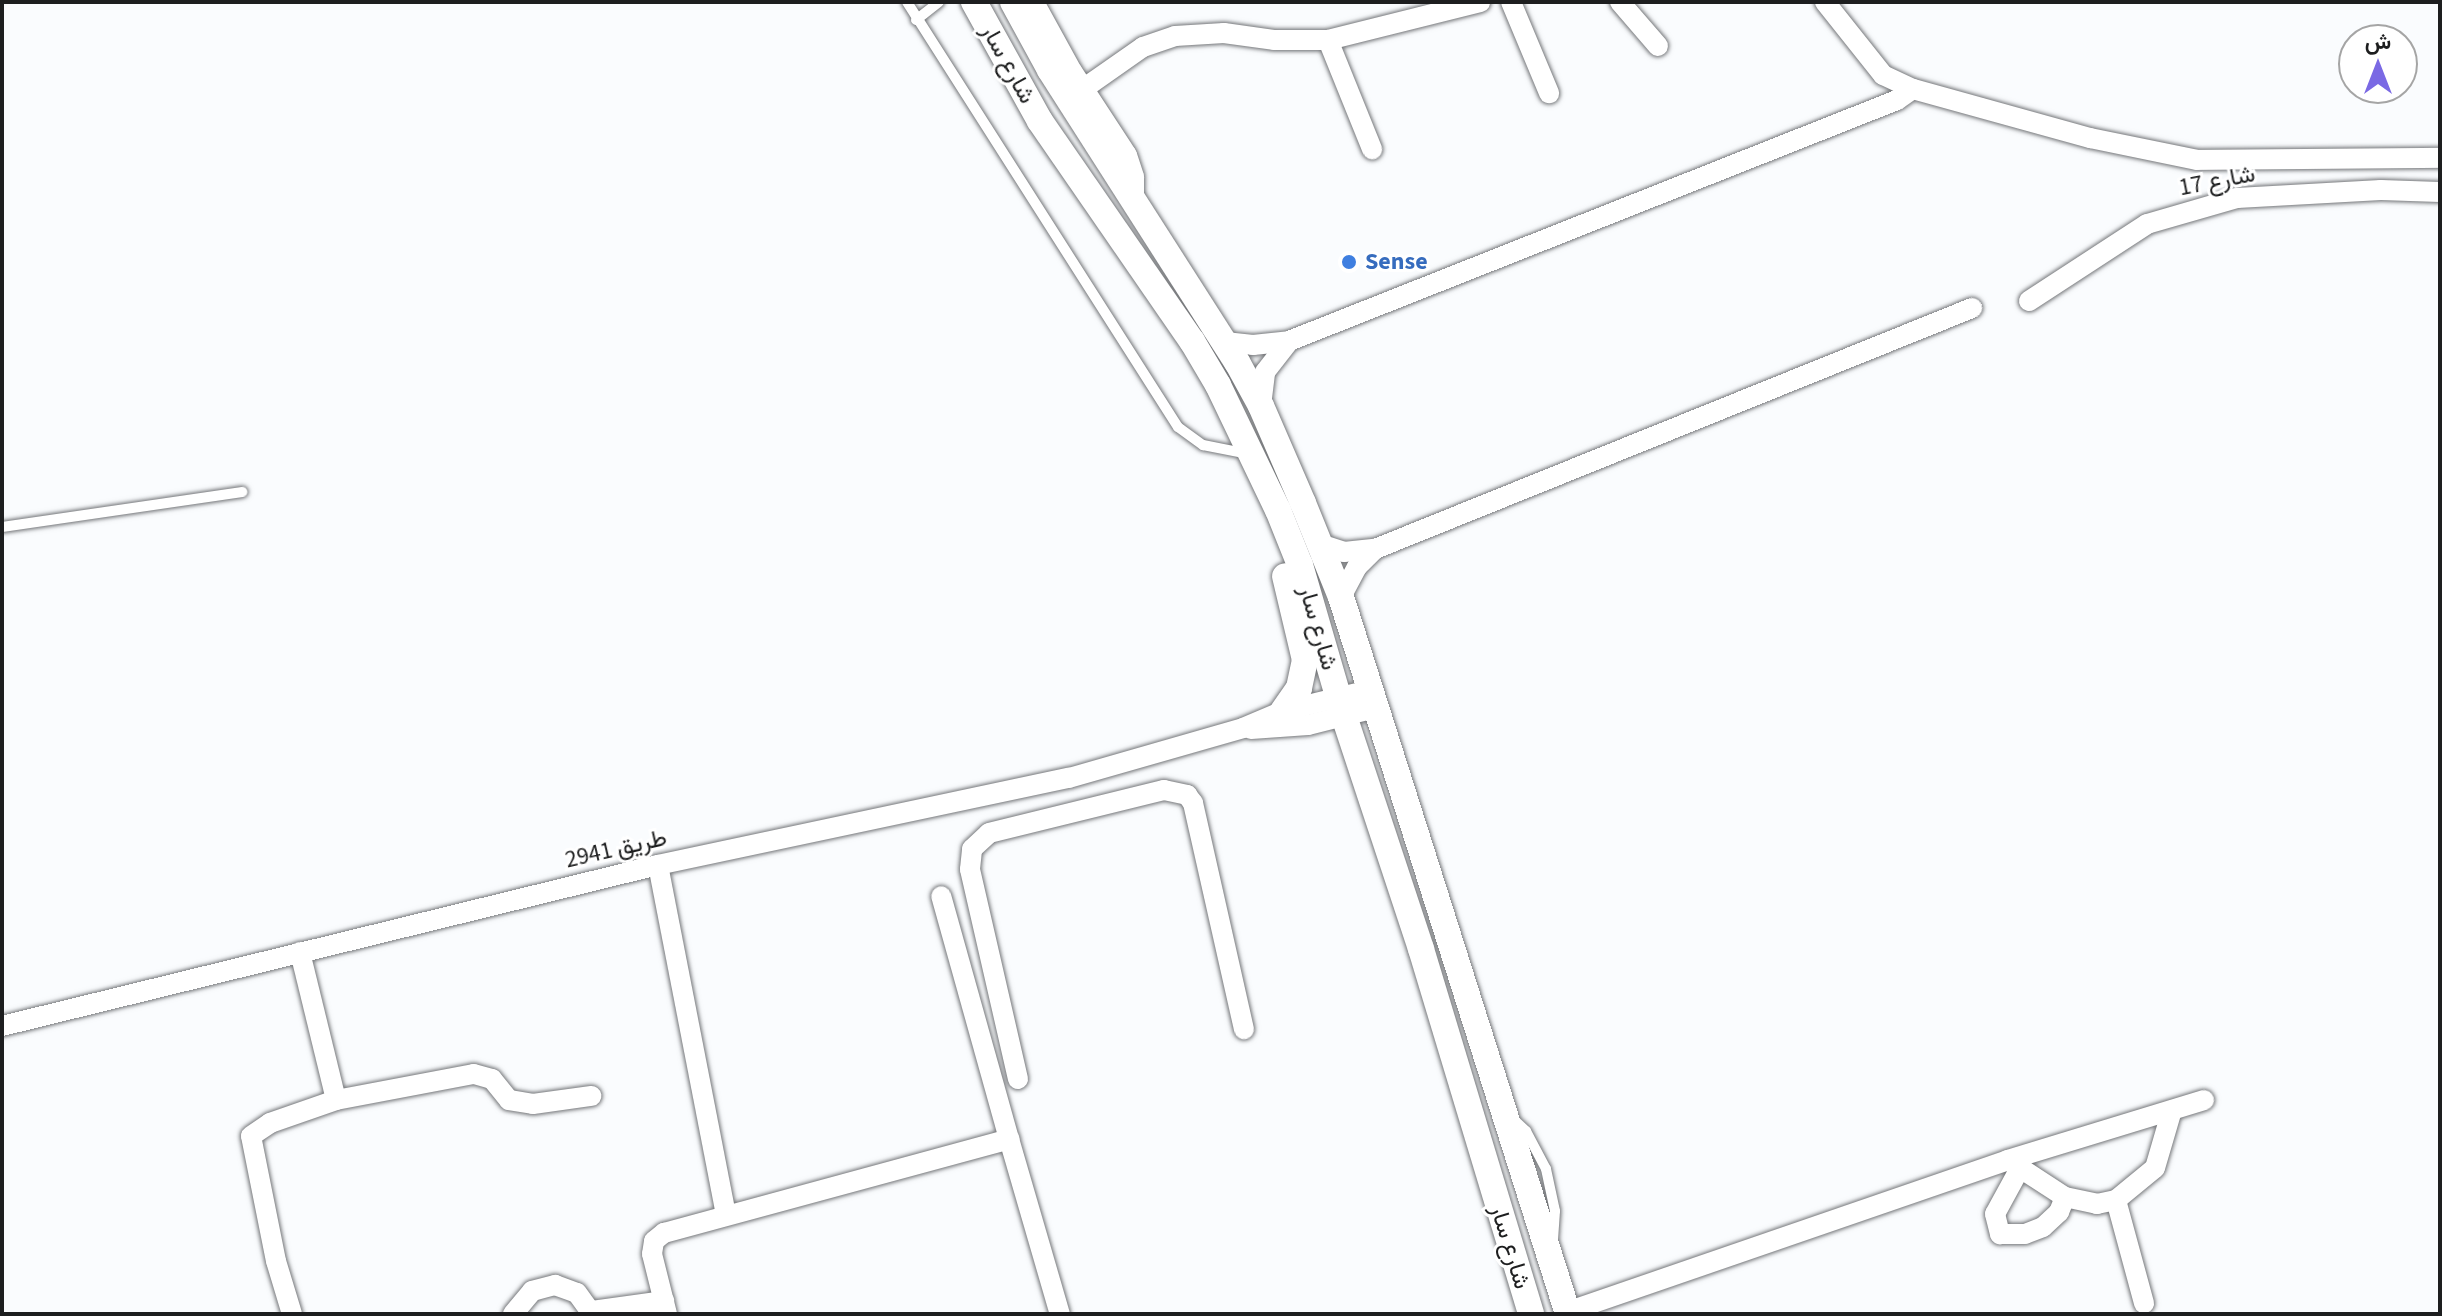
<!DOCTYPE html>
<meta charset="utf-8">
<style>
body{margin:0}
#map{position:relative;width:2442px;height:1316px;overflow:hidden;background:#fafcfe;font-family:"Source Sans 3",Vazirmatn,sans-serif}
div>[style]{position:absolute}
.roads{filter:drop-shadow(0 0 2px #75777a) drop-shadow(0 0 2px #75777a)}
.service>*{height:10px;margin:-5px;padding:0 5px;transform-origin:5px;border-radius:5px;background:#fff}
.minor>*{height:20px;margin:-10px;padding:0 10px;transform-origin:10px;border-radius:10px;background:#fff}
.tertiary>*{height:26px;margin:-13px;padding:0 13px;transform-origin:13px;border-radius:13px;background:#fff}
.dots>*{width:22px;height:22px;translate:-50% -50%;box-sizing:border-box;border:4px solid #fff;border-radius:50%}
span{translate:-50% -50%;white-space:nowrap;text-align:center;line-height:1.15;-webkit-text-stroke:6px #fff;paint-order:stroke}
.street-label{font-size:24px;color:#1d1e1f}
.shop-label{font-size:24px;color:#366cbe;font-weight:700}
.left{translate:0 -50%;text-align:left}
.frame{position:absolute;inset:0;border:4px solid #1d1e1f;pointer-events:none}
.north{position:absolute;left:2338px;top:24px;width:80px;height:80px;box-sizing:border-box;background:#fff;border:2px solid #a5a5a5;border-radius:50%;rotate:0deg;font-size:22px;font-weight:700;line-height:32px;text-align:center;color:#1d1e1f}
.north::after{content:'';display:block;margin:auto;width:28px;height:36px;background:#7a69e4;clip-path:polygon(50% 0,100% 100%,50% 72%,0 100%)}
</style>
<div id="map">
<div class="roads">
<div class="service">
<i style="left:907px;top:2px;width:504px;rotate:57.48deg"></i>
<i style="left:1178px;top:427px;width:31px;rotate:36deg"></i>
<i style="left:1203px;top:445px;width:47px;rotate:11.1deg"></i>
<i style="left:916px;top:20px;width:29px;rotate:-38deg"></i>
<i style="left:2px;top:527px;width:243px;rotate:-8.3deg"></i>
<i style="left:1513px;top:1119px;width:18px;rotate:43deg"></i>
<i style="left:1526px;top:1131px;width:43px;rotate:62.2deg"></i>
<i style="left:1546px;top:1169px;width:43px;rotate:77.9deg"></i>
<i style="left:1555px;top:1211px;width:28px;rotate:94deg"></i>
</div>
<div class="minor">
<i style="left:1034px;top:2px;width:79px;rotate:61.2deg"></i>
<i style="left:1072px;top:71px;width:100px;rotate:56.8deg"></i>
<i style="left:1127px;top:155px;width:23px;rotate:72deg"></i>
<i style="left:1134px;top:177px;width:23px;rotate:90deg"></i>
<i style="left:1511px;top:2px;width:99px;rotate:67.3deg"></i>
<i style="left:1620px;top:2px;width:58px;rotate:49.2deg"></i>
<i style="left:1825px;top:2px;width:93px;rotate:51.5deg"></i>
<i style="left:1883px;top:75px;width:33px;rotate:25deg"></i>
<i style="left:1913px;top:89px;width:184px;rotate:15.5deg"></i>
<i style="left:2090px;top:138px;width:109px;rotate:11.6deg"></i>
<i style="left:2197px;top:160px;width:243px;rotate:-0.5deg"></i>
<i style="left:1328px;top:40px;width:118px;rotate:68deg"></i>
<i style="left:1083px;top:89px;width:73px;rotate:-35deg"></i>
<i style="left:1143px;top:47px;width:34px;rotate:-19deg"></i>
<i style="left:1175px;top:36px;width:49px;rotate:-3.5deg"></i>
<i style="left:1224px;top:33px;width:50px;rotate:8deg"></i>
<i style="left:1274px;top:40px;width:54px"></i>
<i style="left:1328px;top:40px;width:157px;rotate:-14deg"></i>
<i style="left:2029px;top:301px;width:141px;rotate:-33.1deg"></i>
<i style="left:2147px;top:224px;width:94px;rotate:-16.1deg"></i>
<i style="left:2237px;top:198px;width:144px;rotate:-3.2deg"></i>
<i style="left:2381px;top:190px;width:59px;rotate:1.9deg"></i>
<i style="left:1225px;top:342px;width:28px;rotate:6deg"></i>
<i style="left:1253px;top:345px;width:36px;rotate:-6deg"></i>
<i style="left:1289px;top:341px;width:654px;rotate:-21.62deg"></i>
<i style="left:1897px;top:100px;width:19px;rotate:-35deg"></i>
<i style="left:1261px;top:406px;width:34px;rotate:-83deg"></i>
<i style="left:1265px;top:372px;width:39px;rotate:-52deg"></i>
<i style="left:1320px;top:544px;width:25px;rotate:18deg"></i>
<i style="left:1344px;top:552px;width:31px;rotate:-6deg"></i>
<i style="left:1375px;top:549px;width:644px;rotate:-21.98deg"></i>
<i style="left:1341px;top:597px;width:34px;rotate:-62deg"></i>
<i style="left:1357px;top:567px;width:25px;rotate:-45deg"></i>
<i style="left:1251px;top:729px;width:57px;rotate:-4deg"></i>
<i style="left:1308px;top:725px;width:69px;rotate:-14.2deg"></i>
<i style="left:658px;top:865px;width:356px;rotate:79deg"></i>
<i style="left:300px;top:952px;width:152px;rotate:76.3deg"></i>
<i style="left:2px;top:1026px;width:675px;rotate:-13.79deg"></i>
<i style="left:658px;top:865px;width:420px;rotate:-12deg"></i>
<i style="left:1069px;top:778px;width:181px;rotate:-16deg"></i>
<i style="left:1243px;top:728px;width:43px;rotate:-23deg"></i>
<i style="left:1283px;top:711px;width:89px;rotate:-13.7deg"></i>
<i style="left:1018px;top:1079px;width:215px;rotate:-102.9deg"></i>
<i style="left:970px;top:869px;width:20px;rotate:-84deg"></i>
<i style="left:972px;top:849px;width:23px;rotate:-43deg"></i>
<i style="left:989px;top:833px;width:180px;rotate:-13.8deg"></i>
<i style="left:1164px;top:790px;width:24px;rotate:12deg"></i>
<i style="left:1187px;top:795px;width:10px;rotate:53deg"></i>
<i style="left:1193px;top:803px;width:232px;rotate:77.3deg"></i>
<i style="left:1009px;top:1139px;width:182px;rotate:73.8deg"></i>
<i style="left:2008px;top:1160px;width:68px;rotate:33deg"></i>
<i style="left:2065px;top:1197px;width:33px;rotate:12deg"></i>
<i style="left:2097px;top:1204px;width:19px;rotate:-12deg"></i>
<i style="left:2116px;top:1200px;width:50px;rotate:-39.4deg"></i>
<i style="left:2155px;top:1168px;width:60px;rotate:-73.7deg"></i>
<i style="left:2019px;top:1170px;width:50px;rotate:118.6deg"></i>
<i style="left:1995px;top:1214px;width:21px;rotate:76deg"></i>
<i style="left:2000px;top:1234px;width:25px"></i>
<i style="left:2025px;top:1234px;width:19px;rotate:-21deg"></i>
<i style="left:2043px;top:1227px;width:22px;rotate:-43deg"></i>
<i style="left:2059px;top:1212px;width:16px;rotate:-68deg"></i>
<i style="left:2116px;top:1200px;width:107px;rotate:74.8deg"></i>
<i style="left:592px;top:1311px;width:73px;rotate:-7.9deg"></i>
<i style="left:1567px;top:1312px;width:466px;rotate:-19deg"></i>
<i style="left:2008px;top:1160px;width:205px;rotate:-17deg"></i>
<i style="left:292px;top:1314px;width:55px;rotate:-106.8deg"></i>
<i style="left:276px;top:1261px;width:127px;rotate:-101.3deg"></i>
<i style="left:251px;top:1136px;width:23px;rotate:-34deg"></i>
<i style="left:270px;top:1123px;width:70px;rotate:-19.2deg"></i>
<i style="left:336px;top:1100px;width:140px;rotate:-10.7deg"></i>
<i style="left:474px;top:1074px;width:19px;rotate:16deg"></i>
<i style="left:492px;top:1079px;width:27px;rotate:51deg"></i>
<i style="left:509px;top:1100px;width:24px;rotate:9deg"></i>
<i style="left:533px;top:1104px;width:59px;rotate:-7.9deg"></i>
<i style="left:513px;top:1314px;width:30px;rotate:-50deg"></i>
<i style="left:532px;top:1291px;width:24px;rotate:-15deg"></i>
<i style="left:555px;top:1285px;width:23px;rotate:20deg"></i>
<i style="left:577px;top:1293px;width:26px;rotate:54deg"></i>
<i style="left:667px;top:1314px;width:62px;rotate:-104deg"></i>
<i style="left:652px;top:1254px;width:13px;rotate:-81deg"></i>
<i style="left:654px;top:1241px;width:13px;rotate:-39deg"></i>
<i style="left:664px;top:1233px;width:358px;rotate:-15.2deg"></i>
<i style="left:1009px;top:1139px;width:252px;rotate:-105.6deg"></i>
</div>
<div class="tertiary">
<i style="left:974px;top:2px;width:136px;rotate:61deg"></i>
<i style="left:1040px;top:121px;width:267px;rotate:55.4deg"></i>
<i style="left:1192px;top:341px;width:51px;rotate:59.4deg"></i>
<i style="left:1218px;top:385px;width:139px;rotate:64.4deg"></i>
<i style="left:1278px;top:510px;width:59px;rotate:68.2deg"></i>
<i style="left:1300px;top:565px;width:157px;rotate:73.8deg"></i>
<i style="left:1344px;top:716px;width:245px;rotate:71.7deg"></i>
<i style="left:1421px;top:949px;width:381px;rotate:73.2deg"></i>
<i style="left:1013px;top:2px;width:77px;rotate:61.4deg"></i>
<i style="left:1050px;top:70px;width:347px;rotate:57.4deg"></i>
<i style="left:1237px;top:362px;width:50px;rotate:61.4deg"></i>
<i style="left:1261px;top:406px;width:106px;rotate:66.6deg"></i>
<i style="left:1303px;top:503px;width:101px;rotate:68deg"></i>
<i style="left:1341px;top:597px;width:752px;rotate:72.43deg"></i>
<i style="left:1283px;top:711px;width:28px;rotate:-55deg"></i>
<i style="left:1299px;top:688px;width:29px;rotate:-78deg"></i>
<i style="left:1305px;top:660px;width:86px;rotate:-103.4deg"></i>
</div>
</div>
<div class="dots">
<i style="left:1349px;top:262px;background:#3f7fe0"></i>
</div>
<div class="street-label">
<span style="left:1008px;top:64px;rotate:61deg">شارع سار</span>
<span style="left:2217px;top:181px;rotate:-11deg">شارع 17</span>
<span style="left:1318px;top:628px;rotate:74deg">شارع سار</span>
<span style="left:616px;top:849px;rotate:-13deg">طريق 2941</span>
<span style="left:1510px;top:1247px;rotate:73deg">شارع سار</span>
</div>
<div class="shop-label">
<span class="left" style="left:1365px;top:262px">Sense</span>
</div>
<div class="frame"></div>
<div class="north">ش</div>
</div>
